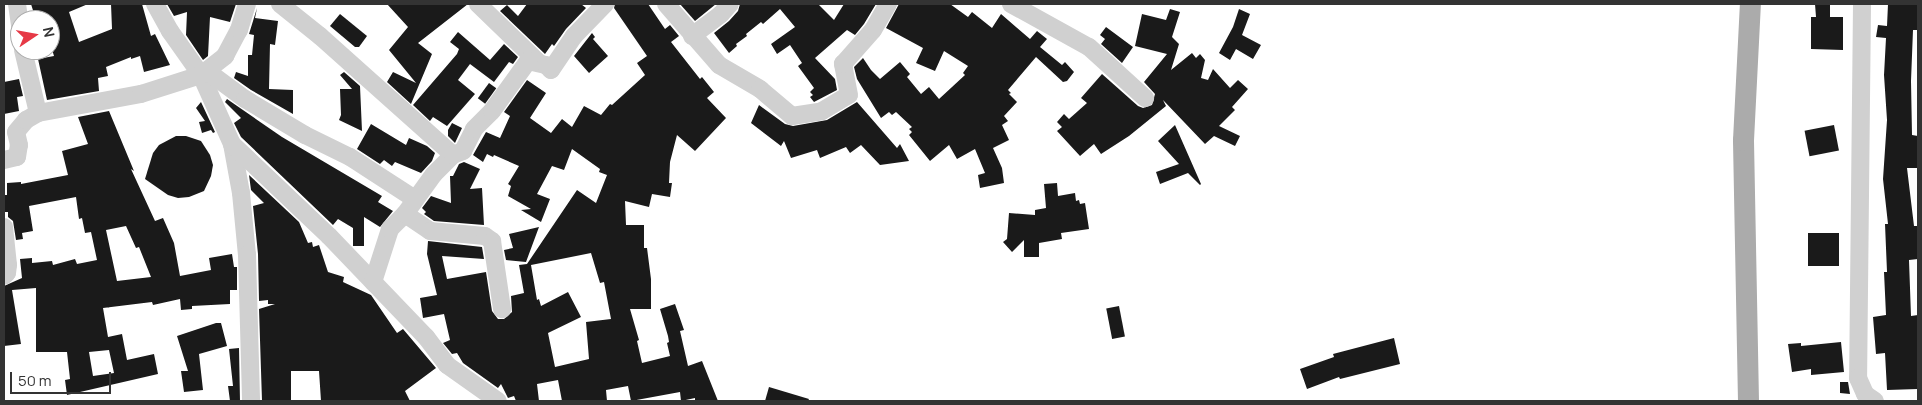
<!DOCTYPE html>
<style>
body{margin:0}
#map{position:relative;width:1922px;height:405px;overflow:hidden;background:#fff;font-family:Manrope,sans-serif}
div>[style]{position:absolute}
.building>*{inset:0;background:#1a1a1a;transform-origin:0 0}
.minor>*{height:18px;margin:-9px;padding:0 9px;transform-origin:9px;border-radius:9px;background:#d0d0d0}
.major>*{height:21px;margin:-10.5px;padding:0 10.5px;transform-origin:10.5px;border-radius:10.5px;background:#ababab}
span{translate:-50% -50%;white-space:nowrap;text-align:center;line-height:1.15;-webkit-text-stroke:5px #fff;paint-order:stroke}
.frame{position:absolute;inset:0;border:5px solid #333;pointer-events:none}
.north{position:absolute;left:10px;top:10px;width:50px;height:50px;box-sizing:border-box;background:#fff;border:1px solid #adadad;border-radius:50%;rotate:78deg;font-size:14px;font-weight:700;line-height:20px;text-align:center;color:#333}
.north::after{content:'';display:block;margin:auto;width:18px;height:22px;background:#e63946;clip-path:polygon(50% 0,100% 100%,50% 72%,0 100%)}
.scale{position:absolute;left:10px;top:372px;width:101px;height:22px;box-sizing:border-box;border:2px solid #333;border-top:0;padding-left:6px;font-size:15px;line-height:18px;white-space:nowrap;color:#333;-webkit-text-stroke:4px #fff;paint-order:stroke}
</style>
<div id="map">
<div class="building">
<i style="clip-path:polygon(31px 4px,88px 4px,69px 12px,79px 42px,112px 29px,111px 4px,142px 4px,151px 36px,155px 34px,170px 65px,144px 72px,140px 56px,131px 59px,131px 57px,106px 67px,108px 76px,98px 78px,99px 91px,47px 100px,38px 59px,54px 56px,50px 43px,50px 20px,36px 20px)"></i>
<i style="clip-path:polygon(167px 4px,236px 4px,230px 22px,210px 17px,208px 56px,203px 60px,186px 35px,187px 12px,174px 16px)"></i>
<i style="clip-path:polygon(387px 4px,468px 4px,418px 43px,432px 54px,411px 104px,387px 82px,393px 72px,416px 83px,389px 50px,408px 27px)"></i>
<i style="clip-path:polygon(527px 4px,581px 4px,586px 8px,566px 29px,554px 46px,552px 44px,545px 54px,500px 11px,507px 5px,518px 16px)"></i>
<i style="clip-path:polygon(evenodd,615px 4px,648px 4px,665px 29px,670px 25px,679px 36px,671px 42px,700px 79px,702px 77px,714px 92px,707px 98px,726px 118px,695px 151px,677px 135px,670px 162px,669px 183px,672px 183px,670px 197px,652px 194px,649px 207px,625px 201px,626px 225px,644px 225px,644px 248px,647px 248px,651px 279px,651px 309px,630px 309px,639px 340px,637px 341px,642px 363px,670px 356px,667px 343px,669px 342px,668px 336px,660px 309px,675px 304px,684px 330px,680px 331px,688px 366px,702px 361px,718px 401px,695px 401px,695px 398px,681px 401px,680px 392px,631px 401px,628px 386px,606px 390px,607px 401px,562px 401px,558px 380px,537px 384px,539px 401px,516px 401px,514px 396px,508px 398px,501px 384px,498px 388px,463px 363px,457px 353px,452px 354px,443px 343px,450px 340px,444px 314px,423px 318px,420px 298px,437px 295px,427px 254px,428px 241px,482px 247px,484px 259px,442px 256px,447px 279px,486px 272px,492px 311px,498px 319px,504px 319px,512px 312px,511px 296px,524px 293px,519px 265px,527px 264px,577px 190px,596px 203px,607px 175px,599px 172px,600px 169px,572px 149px,564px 170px,552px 166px,537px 194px,550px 199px,541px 222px,521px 210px,531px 209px,508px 196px,511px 186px,508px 184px,519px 166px,494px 155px,493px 157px,487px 154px,483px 162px,473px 155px,486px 132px,500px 138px,510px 116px,504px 112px,527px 80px,546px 93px,530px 118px,551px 133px,562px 119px,572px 127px,584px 106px,601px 115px,610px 104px,612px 105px,645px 75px,637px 63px,647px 56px,614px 8px,615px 4px,591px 253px,600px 283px,604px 282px,611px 319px,586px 322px,589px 359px,555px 367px,548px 333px,581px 317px,568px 292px,541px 306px,539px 299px,537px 300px,531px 265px,591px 253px)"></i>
<i style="clip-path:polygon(680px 4px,716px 4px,695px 21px)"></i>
<i style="clip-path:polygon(740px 4px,818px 4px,834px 20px,844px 4px,876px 4px,864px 24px,855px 35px,847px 30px,815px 58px,835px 79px,837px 90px,814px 102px,810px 97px,813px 95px,810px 92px,814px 88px,798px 66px,802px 63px,790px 45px,777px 54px,771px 44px,795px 27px,780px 9px,763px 24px,761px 22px,746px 34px,747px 36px,736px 44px,737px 46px,729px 53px,714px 33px,729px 21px,738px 11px)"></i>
<i style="clip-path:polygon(899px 4px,950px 4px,968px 17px,972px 12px,992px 28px,1001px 14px,1030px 39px,1037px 31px,1047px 39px,1040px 47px,1062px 65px,1065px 62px,1074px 72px,1067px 81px,1063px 82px,1036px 57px,1008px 90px,1011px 93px,1009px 94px,1017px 102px,1004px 116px,1008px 121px,1002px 125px,1009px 140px,993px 148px,1002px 168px,1004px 183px,980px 188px,978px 175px,985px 173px,975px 149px,957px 159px,949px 145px,930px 161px,909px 135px,912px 132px,909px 129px,912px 127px,896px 112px,892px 115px,889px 112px,881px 118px,857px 79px,854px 67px,863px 58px,871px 70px,880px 79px,900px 62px,910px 74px,907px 77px,921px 94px,929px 87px,939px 99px,965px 75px,963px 73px,968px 66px,944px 51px,935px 71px,916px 63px,923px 48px,886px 28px)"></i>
<i style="clip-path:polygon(1815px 4px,1830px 4px,1830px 17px,1843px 17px,1843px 50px,1811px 49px,1811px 17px,1816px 17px)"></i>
<i style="clip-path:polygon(1888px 4px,1918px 4px,1918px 30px,1913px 30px,1911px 81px,1912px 135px,1918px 136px,1918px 168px,1907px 168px,1914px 226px,1918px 226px,1918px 259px,1909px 260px,1911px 316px,1918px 315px,1918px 389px,1887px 390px,1885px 353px,1876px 354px,1873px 317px,1886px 315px,1884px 272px,1887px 272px,1885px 224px,1888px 224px,1883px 179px,1887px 120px,1884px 75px,1886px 38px,1876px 37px,1878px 25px,1887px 26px)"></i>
<i style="clip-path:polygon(257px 8px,255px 18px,278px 21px,275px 45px,270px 44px,269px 89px,293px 90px,293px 114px,251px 90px,234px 78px,236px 72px,248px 76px,248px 55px,252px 55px,254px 35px,249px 34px)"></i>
<i style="clip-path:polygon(1170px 9px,1180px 12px,1172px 37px,1179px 44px,1171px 70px,1192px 53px,1196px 58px,1200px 54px,1205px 60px,1201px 78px,1208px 80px,1213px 69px,1230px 88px,1238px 80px,1248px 89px,1232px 107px,1235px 110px,1219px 126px,1240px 136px,1235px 146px,1214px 136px,1205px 144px,1163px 100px,1166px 106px,1129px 136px,1101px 154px,1094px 144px,1080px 156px,1057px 131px,1062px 127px,1057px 122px,1064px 114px,1069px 119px,1087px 103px,1081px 98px,1102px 74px,1138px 106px,1143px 108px,1152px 105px,1155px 94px,1144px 82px,1167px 54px,1135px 46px,1142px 14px,1166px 20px)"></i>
<i style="clip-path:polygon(1239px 9px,1250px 14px,1242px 35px,1261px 45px,1253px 59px,1236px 49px,1230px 60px,1219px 53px,1233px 27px)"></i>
<i style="clip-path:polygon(340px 14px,367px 36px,359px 47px,355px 47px,330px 26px)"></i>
<i style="clip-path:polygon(1106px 27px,1133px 47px,1122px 63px,1101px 44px,1105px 39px,1100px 35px)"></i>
<i style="clip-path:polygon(458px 32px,490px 60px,504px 44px,518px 57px,513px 64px,509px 62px,494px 82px,470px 64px,458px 80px,475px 94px,447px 126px,433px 117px,430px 121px,413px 105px,457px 54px,459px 49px,450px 42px)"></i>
<i style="clip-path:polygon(592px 33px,595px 37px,593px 39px,608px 56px,589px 73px,574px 56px)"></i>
<i style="clip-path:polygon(344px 72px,360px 86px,362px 131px,339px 120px,341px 115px,340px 89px,352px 89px,340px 75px)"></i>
<i style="clip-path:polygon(19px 79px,23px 96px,17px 97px,19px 111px,4px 114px,4px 82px)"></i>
<i style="left:489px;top:83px;width:9px;height:19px;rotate:36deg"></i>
<i style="clip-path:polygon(227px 99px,282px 137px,382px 196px,378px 202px,393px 211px,380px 227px,364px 217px,364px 246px,353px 246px,353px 228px,338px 219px,333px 225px,241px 137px,234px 123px,241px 118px,225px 102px)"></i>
<i style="clip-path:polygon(201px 102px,215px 132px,213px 133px,211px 130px,202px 133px,199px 122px,205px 121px,196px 108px)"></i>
<i style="clip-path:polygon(857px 102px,897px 148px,900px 144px,909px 161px,880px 165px,861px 145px,850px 153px,846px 147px,820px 158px,817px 150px,791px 158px,784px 141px,781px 146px,751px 123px,759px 105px,785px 124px,793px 126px,827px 120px)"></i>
<i style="clip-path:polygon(evenodd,109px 111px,134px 171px,131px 169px,155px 221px,163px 218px,174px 243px,180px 276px,211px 270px,209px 258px,232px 254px,234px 267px,237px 267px,237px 290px,230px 290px,230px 304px,192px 306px,192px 309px,181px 310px,180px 299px,153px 305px,152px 302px,103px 308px,108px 337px,122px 334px,127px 360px,154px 354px,158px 374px,67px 395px,65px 380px,70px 379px,67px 352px,36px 352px,36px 288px,12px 290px,21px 344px,4px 346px,4px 286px,22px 278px,20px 259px,32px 258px,32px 263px,52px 261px,53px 265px,75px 259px,77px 264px,97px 260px,91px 232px,85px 233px,82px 218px,79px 219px,76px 197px,29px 206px,33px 231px,22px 233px,23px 239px,16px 240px,13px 221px,8px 217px,8px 212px,4px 212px,4px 195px,7px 195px,7px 183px,21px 182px,21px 184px,68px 175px,62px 151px,88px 144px,78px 117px,109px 111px,126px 226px,136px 248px,139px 247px,151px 277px,117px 281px,106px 230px,126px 226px,109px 111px,109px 350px,114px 373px,93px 376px,89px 352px,109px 350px)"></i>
<i style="clip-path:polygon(452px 123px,462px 128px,455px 143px,448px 136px,448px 130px)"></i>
<i style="clip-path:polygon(371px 124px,406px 145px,409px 138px,427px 146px,435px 153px,432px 161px,421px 173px,395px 162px,392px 166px,384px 160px,380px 164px,357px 149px)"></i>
<i style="clip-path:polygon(1175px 125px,1201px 184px,1200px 185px,1188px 173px,1160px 184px,1156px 172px,1179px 164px,1158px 141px)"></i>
<i style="left:1834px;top:125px;width:26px;height:30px;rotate:79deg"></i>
<i style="clip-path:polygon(176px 136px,186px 136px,201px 141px,210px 155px,213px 165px,211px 176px,204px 191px,189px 197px,178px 198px,168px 195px,145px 179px,153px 153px,159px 145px)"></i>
<i style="clip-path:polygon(464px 162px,480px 169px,470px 189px,482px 188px,484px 225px,434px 221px,424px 214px,426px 212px,422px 208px,431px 196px,451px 203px,450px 176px,453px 176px,459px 164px)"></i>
<i style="clip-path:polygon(249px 175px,299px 222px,308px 243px,312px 242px,313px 247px,319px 245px,328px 272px,344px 277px,343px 282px,371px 295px,397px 333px,403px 329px,436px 368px,405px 391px,410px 401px,321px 401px,319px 371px,291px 371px,291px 401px,262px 401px,259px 309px,275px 304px,268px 304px,268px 300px,259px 301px,258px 254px,253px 206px,264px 203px,251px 190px)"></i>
<i style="clip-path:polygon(1057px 183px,1058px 196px,1075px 193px,1076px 201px,1079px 200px,1080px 204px,1085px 203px,1089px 229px,1061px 233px,1062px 239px,1039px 243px,1039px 257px,1024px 257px,1024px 240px,1012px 252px,1003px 242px,1007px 239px,1009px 213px,1035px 215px,1035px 210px,1046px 208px,1044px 184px)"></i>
<i style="clip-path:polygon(539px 227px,526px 262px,506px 260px,504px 250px,513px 248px,509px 234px)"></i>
<i style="left:1808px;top:233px;width:31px;height:33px"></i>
<i style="left:1119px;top:306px;width:31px;height:13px;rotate:79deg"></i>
<i style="clip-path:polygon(216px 323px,221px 323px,227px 346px,199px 354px,203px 390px,184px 392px,181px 371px,188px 371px,177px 336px)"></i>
<i style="clip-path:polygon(1394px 338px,1400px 364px,1340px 379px,1339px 377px,1307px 389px,1300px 369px,1334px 357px,1333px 354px)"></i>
<i style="clip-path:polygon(1841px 342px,1844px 372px,1811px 375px,1811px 369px,1792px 372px,1788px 344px,1801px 343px,1801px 346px)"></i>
<i style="clip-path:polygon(239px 348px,240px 401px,230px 401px,228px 386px,233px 386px,229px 349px)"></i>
<i style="clip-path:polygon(1840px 382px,1848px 382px,1850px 394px,1840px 393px)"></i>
<i style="clip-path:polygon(769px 387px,809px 399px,808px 401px,765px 401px)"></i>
</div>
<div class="minor">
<i style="left:17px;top:4px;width:22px;rotate:82deg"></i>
<i style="left:155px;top:4px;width:31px;rotate:61deg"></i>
<i style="left:170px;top:31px;width:54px;rotate:54.8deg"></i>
<i style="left:201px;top:75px;width:76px;rotate:65.8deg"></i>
<i style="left:232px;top:144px;width:50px;rotate:79.6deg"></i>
<i style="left:241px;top:193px;width:62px;rotate:84.5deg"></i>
<i style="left:247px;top:255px;width:146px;rotate:88.4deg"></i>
<i style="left:280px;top:4px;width:51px;rotate:38.7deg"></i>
<i style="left:320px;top:36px;width:178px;rotate:41.8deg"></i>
<i style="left:478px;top:4px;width:85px;rotate:44deg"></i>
<i style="left:666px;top:4px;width:81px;rotate:49deg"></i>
<i style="left:719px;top:65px;width:48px;rotate:30.3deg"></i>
<i style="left:760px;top:89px;width:42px;rotate:40.2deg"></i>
<i style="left:792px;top:116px;width:30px;rotate:-9deg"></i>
<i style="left:822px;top:111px;width:31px;rotate:-31deg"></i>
<i style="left:849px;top:95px;width:32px;rotate:-101deg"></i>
<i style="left:843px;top:64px;width:45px;rotate:-48.6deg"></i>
<i style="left:873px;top:30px;width:30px;rotate:-60deg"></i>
<i style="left:1011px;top:4px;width:89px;rotate:28.9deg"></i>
<i style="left:1089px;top:47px;width:76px;rotate:42.3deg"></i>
<i style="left:1862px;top:4px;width:374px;rotate:90.6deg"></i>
<i style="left:1858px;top:378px;width:17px;rotate:66deg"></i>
<i style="left:1865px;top:394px;width:12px;rotate:35deg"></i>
<i style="left:692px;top:36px;width:36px;rotate:-37deg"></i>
<i style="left:721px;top:14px;width:13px;rotate:-48deg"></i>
<i style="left:207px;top:71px;width:47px;rotate:36.4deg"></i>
<i style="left:245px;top:99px;width:70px;rotate:31deg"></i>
<i style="left:305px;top:135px;width:50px;rotate:26.1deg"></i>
<i style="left:350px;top:157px;width:77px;rotate:32.9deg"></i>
<i style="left:38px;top:113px;width:105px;rotate:-10.5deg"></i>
<i style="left:141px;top:94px;width:63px;rotate:-17.6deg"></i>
<i style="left:201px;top:75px;width:31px;rotate:-38deg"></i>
<i style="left:225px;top:56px;width:30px;rotate:-62deg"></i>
<i style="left:239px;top:30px;width:27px;rotate:-73deg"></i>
<i style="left:232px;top:144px;width:134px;rotate:43.5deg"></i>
<i style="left:329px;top:236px;width:140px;rotate:46.2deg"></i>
<i style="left:426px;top:337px;width:35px;rotate:53deg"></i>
<i style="left:447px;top:365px;width:62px;rotate:35.2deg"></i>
<i style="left:4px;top:160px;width:13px;rotate:-13deg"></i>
<i style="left:17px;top:157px;width:12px;rotate:-81deg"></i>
<i style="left:19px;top:145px;width:13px;rotate:-103deg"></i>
<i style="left:16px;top:132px;width:16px;rotate:-50deg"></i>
<i style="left:26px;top:120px;width:14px;rotate:-30deg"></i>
<i style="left:38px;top:113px;width:65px;rotate:-103.4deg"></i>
<i style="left:405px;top:214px;width:30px;rotate:34deg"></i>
<i style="left:430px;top:231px;width:55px;rotate:5.2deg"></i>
<i style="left:485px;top:236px;width:9px;rotate:36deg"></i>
<i style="left:492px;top:241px;width:69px;rotate:81.6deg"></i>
<i style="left:4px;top:227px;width:38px;rotate:84deg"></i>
<i style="left:8px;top:265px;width:8px;rotate:97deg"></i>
<i style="left:7px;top:273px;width:4px;rotate:135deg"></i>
<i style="left:373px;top:282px;width:56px;rotate:-72.2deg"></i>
<i style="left:390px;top:229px;width:21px;rotate:-45deg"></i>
<i style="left:405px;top:214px;width:49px;rotate:-54.1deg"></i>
<i style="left:434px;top:174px;width:27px;rotate:-45deg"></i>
<i style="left:453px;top:155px;width:11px;rotate:-22deg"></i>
<i style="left:463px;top:151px;width:25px;rotate:-63deg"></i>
<i style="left:474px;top:129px;width:25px;rotate:-45deg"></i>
<i style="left:492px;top:111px;width:62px;rotate:-54.2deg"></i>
<i style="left:528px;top:61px;width:18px;rotate:13deg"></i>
<i style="left:546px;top:65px;width:7px;rotate:45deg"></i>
<i style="left:551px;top:70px;width:41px;rotate:-55.9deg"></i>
<i style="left:574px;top:36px;width:45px;rotate:-45.9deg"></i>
</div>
<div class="major">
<i style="left:1748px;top:401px;width:261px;rotate:-91.1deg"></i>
<i style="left:1743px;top:140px;width:136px;rotate:-87.1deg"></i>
</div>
<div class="frame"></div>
<div class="north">N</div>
<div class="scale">50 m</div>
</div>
